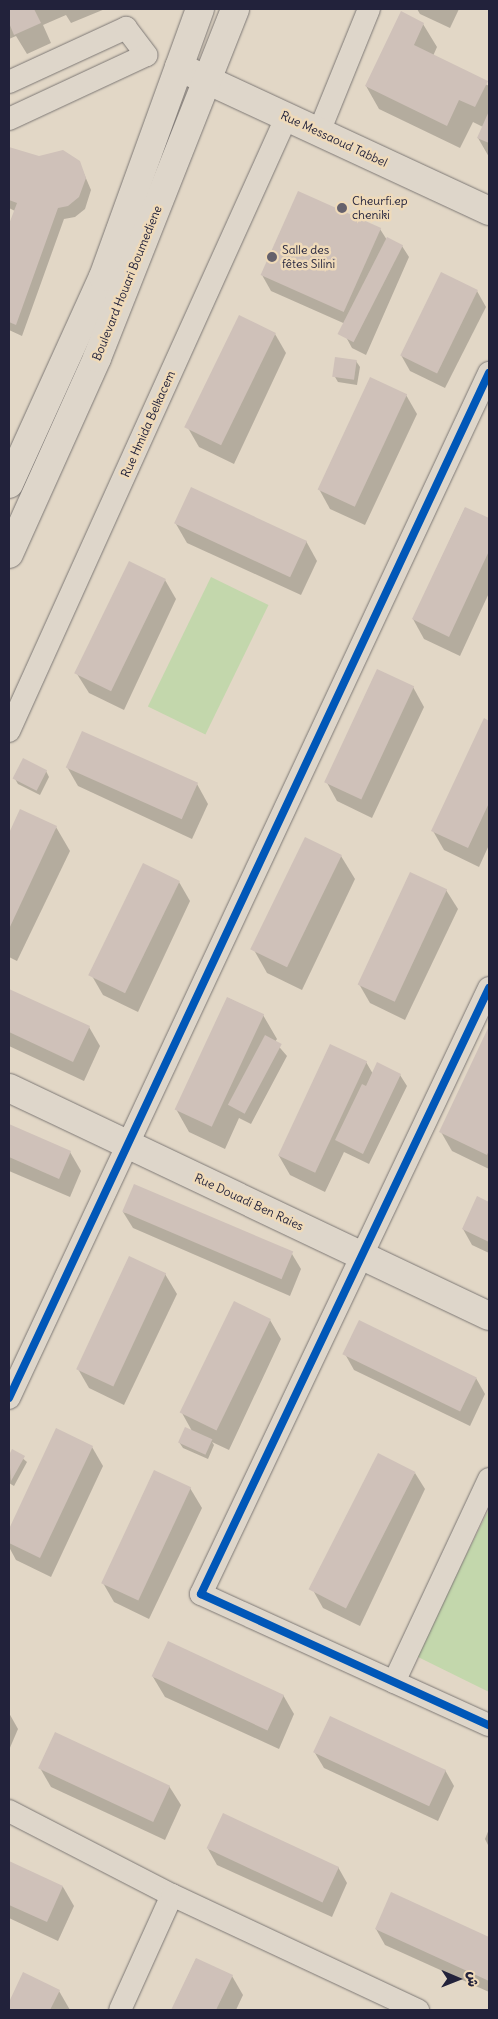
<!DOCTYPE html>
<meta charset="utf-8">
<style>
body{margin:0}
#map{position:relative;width:498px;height:2019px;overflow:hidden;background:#e2d7c6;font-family:Delius,"Playpen Sans Arabic",sans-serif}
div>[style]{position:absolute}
.green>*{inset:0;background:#c3d7ac;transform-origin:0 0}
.shadow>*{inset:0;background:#0003}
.building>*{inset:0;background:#cfc1b9;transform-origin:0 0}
.roads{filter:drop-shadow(0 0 1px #7d7875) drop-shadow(0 0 1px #7d7875)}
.minor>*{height:22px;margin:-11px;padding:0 11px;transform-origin:11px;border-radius:11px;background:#ded6ca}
.tertiary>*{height:28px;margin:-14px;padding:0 14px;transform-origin:14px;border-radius:14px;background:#ded6ca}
.trunk>*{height:28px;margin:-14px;padding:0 14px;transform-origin:14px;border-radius:14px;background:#ded6ca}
.cycleway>*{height:8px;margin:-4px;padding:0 4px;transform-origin:4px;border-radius:4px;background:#0057b8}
.dots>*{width:14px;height:14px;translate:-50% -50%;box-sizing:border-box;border:2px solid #efdab9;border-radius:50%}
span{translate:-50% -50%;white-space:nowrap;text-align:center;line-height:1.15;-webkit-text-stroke:5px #efdab9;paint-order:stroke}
.street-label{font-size:12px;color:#22223b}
.poi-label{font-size:12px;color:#22223b}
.left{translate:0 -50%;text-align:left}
.frame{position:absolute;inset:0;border:10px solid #22223b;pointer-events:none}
.north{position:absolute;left:433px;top:1954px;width:50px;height:50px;-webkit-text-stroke:4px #efdab9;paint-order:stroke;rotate:91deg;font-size:14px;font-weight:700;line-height:20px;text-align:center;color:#22223b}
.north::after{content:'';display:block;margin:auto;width:18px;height:22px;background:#22223b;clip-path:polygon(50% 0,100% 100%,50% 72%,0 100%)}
</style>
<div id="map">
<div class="green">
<i style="left:211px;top:577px;width:64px;height:144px;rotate:26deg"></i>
<i style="clip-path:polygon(489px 1509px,489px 1692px,416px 1656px)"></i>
</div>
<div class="shadow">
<i style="clip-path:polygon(9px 9px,105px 9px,71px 23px,66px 15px,43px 25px,51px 43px,27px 54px,16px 36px,9px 39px)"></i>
<i style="clip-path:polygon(417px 9px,459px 9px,450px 28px,420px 14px)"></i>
<i style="clip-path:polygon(423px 24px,437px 47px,433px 56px,489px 86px,489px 157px,478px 138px,483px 127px,473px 122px,460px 148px,379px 109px,366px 86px)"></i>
<i style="clip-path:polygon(9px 149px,39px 158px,79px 162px,91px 190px,85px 209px,75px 217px,64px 219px,22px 336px,9px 330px,9px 227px,15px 211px,9px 208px)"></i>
<i style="clip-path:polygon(298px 193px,380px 229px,387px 240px,402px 246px,409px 257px,366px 355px,352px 348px,346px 337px,350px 326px,271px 291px,262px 275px)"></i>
<i style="clip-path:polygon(477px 291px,486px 307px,445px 388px,410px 371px,401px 355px)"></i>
<i style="clip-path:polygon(275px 334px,286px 353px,234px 464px,199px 447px,188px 428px)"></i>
<i style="clip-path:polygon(356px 361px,360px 367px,357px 385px,338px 382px,335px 377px)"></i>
<i style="clip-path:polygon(406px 395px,417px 414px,365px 525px,330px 509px,319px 489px)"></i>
<i style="clip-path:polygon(465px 508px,489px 520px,489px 593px,460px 656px,424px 639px,413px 619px)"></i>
<i style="clip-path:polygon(176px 524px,306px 541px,317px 561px,301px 595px,187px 543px)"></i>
<i style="clip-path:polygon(165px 580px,176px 599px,124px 710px,89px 693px,77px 674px)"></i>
<i style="clip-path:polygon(413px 687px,424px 707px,372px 818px,337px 801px,326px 781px)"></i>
<i style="clip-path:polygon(485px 720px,489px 722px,489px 845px,479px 867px,444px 850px,433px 831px)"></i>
<i style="clip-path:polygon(67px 767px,197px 784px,208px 804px,192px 839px,78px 786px)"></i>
<i style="clip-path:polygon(46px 771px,49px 777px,40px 795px,18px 784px,15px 779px)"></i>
<i style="clip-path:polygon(21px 811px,56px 827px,70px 851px,17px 961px,9px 957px,9px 836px)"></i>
<i style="clip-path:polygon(341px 856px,355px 879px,302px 990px,267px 973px,254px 950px)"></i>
<i style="clip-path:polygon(179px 882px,190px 901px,138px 1012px,103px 995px,92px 976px)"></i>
<i style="clip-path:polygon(446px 890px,458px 909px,405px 1020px,370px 1003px,359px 984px)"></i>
<i style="clip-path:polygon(9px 990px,89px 1027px,100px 1046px,84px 1081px,9px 1046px)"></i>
<i style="clip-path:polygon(228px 998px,263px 1015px,277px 1039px,275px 1042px,287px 1056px,251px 1124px,239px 1118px,225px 1149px,189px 1132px,176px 1109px)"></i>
<i style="clip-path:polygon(489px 1029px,489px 1169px,452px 1151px,441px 1132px)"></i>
<i style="clip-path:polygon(366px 1062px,373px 1074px,400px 1075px,407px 1086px,369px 1164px,344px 1152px,325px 1192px,290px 1175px,279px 1156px)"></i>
<i style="clip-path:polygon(9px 1125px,70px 1152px,81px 1171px,70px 1197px,9px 1171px)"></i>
<i style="clip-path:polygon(477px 1198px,489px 1204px,489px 1253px,472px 1245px,463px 1229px)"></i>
<i style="clip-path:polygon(123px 1212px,292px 1254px,301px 1269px,290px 1296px,133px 1228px)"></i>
<i style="clip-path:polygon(130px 1258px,165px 1274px,177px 1294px,124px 1405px,89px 1388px,78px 1369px)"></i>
<i style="clip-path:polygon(270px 1320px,281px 1339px,229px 1450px,212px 1442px,214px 1445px,208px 1459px,183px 1448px,179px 1442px,192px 1431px,182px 1413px)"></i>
<i style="clip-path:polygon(345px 1354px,476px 1378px,485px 1394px,470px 1426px,354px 1370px)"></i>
<i style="clip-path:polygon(57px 1430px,92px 1447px,103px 1466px,51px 1577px,16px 1560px,9px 1547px,9px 1532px)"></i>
<i style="clip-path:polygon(13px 1450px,27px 1462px,14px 1486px,9px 1483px,9px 1458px)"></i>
<i style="clip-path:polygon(155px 1472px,190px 1488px,202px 1508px,149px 1619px,114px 1602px,103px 1583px)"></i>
<i style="clip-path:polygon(415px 1473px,425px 1489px,360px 1626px,323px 1608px,314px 1592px)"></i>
<i style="clip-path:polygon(153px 1677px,283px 1695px,294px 1714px,279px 1749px,165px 1697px)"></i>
<i style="clip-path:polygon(9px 1713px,18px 1729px,9px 1750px)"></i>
<i style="clip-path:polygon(315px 1753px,445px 1770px,454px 1786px,438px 1821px,324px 1768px)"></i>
<i style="clip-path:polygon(40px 1768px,169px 1786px,181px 1805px,165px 1840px,51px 1787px)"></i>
<i style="clip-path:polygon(489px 1829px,489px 1847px,485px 1839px)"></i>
<i style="clip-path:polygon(208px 1849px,338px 1867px,347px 1883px,332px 1917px,217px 1865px)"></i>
<i style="clip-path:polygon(9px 1862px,63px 1887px,74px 1906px,58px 1941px,9px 1918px)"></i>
<i style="clip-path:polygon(391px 1894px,489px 1939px,489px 1992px,385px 1945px,376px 1929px)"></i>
<i style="clip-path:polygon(196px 1959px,232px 1976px,243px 1995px,236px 2010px,172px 2010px)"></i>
<i style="clip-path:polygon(23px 1974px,59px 1991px,70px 2010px,9px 2010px)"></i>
</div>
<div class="building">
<i style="clip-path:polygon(9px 9px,34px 9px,41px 23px,14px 35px,9px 23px)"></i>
<i style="clip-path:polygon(401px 11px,424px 23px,414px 45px,488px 81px,475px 107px,459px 100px,447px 126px,365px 86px)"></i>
<i style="clip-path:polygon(489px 111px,489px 143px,477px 138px)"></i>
<i style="clip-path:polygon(9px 147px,39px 156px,63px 150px,80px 161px,86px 178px,79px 197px,68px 206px,58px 208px,16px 325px,9px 322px,9px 224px,17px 203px,9px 200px)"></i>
<i style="left:298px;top:191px;width:91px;height:92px;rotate:24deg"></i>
<i style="left:387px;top:237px;width:18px;height:109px;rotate:27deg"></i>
<i style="left:441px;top:272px;width:41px;height:93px;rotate:26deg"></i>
<i style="left:239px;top:315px;width:41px;height:125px;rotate:26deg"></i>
<i style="left:335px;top:357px;width:22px;height:20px;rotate:8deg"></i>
<i style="left:370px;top:377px;width:41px;height:124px;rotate:25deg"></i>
<i style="left:191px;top:487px;width:128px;height:40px;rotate:25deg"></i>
<i style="clip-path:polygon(465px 507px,489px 518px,489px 551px,449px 637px,412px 619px)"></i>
<i style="left:129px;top:561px;width:41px;height:125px;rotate:26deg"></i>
<i style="left:377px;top:669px;width:41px;height:125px;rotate:25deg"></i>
<i style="clip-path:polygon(484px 718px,489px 721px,489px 803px,468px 848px,431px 831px)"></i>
<i style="left:82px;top:731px;width:127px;height:40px;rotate:24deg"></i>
<i style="left:23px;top:758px;width:27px;height:23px;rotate:27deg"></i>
<i style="clip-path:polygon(20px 809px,57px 826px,9px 929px,9px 833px)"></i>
<i style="left:305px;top:837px;width:41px;height:125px;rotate:26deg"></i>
<i style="left:143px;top:863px;width:41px;height:125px;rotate:26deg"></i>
<i style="left:410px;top:872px;width:41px;height:124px;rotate:25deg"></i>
<i style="clip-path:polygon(9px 989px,90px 1026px,73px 1062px,9px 1032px)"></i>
<i style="left:227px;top:997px;width:41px;height:124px;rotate:25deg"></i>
<i style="clip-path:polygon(489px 1026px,489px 1150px,487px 1155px,439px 1132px)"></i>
<i style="left:265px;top:1035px;width:19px;height:79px;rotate:28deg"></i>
<i style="left:330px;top:1044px;width:41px;height:123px;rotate:25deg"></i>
<i style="clip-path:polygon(377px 1062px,401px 1074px,363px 1154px,335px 1140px,362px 1084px,366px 1086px)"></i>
<i style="clip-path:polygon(9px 1124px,71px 1151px,59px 1179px,9px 1157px)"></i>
<i style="left:134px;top:1184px;width:173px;height:30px;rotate:23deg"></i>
<i style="clip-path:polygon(477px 1196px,489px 1202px,489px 1242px,462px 1229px)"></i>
<i style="left:129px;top:1256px;width:41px;height:125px;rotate:25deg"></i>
<i style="left:234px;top:1301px;width:41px;height:124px;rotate:26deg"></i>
<i style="left:359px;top:1320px;width:131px;height:38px;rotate:26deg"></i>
<i style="left:185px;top:1427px;width:30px;height:17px;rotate:24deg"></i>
<i style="clip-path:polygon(56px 1428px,93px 1446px,40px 1558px,9px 1543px,9px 1529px)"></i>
<i style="clip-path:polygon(12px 1449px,25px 1456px,11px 1481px,9px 1455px)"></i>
<i style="left:378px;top:1453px;width:42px;height:153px;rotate:27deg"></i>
<i style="left:154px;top:1470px;width:41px;height:125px;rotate:25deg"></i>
<i style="left:168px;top:1641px;width:128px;height:39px;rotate:25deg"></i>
<i style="left:330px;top:1716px;width:128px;height:40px;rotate:25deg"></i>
<i style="left:55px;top:1732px;width:127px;height:40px;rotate:25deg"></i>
<i style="left:223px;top:1813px;width:128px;height:39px;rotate:25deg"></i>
<i style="clip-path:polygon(9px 1861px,63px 1886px,47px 1922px,9px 1905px)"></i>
<i style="clip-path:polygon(391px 1892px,489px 1937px,489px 1981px,375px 1929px)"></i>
<i style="clip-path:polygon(196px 1958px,233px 1975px,216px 2010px,171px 2010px)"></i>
<i style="clip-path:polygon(23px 1972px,60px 1990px,50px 2010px,9px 2010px,9px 2002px)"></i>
</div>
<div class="roads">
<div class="minor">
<i style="left:9px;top:82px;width:129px;rotate:-24.8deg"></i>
<i style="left:126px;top:28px;width:34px;rotate:53deg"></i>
<i style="left:9px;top:119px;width:151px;rotate:-25deg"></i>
<i style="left:319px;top:132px;width:133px;rotate:-67.9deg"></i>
<i style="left:9px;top:731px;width:675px;rotate:-65.68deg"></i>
<i style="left:489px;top:988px;width:671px;rotate:115.42deg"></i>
<i style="left:201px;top:1594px;width:316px;rotate:24.5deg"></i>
<i style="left:9px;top:1398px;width:1132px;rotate:-64.91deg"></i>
<i style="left:394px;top:1682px;width:224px;rotate:-64.9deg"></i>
<i style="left:9px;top:1811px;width:183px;rotate:27.3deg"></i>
<i style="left:172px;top:1895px;width:126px;rotate:114.3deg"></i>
<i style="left:172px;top:1895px;width:272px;rotate:25.1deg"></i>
</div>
<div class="tertiary">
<i style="left:179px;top:67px;width:342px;rotate:24.9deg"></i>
<i style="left:9px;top:1088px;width:531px;rotate:25.41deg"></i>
</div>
<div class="trunk">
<i style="left:9px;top:484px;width:227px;rotate:-65.6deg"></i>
<i style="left:103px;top:277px;width:285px;rotate:-70.1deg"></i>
<i style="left:9px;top:554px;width:215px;rotate:-65.8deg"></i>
<i style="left:97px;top:358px;width:375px;rotate:-68.4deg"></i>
</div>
</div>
<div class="cycleway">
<i style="left:489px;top:988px;width:671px;rotate:115.42deg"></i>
<i style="left:201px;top:1594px;width:316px;rotate:24.5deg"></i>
<i style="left:9px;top:1398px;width:1132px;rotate:-64.91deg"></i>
</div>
<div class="dots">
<i style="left:342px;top:208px;background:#65616c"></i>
<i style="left:272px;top:257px;background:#65616c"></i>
</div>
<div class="street-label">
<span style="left:334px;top:139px;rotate:25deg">Rue Messaoud Tabbel</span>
<span style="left:127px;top:283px;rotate:-68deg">Boulevard Houari Boumediene</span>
<span style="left:148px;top:424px;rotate:-66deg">Rue Hmida Belkacem</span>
<span style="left:249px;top:1202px;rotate:25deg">Rue Douadi Ben Raies</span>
</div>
<div class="poi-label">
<span class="left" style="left:352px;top:208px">Cheurfi.ep<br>cheniki</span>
<span class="left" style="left:282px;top:257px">Salle des<br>fêtes Silini</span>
</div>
<div class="frame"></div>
<div class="north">ش</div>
</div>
